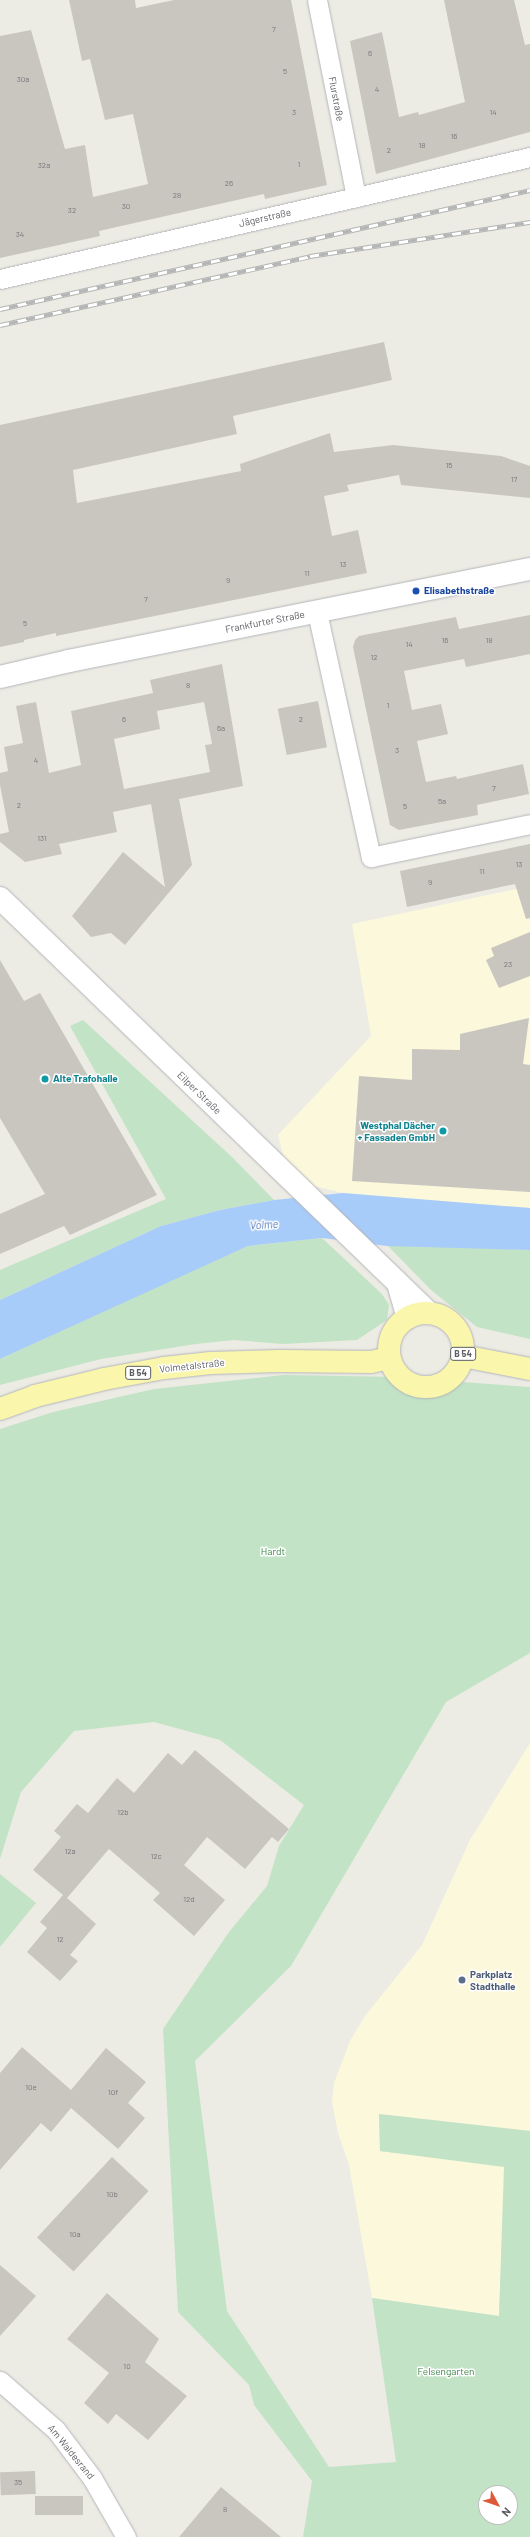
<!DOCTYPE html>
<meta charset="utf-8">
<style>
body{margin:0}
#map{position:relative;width:530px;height:2537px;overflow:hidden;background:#edece4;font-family:Barlow,sans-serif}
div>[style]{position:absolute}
.commercial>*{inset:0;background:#fbf8db}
.green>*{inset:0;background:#c2e3c5}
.water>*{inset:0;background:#a8ccf9}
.building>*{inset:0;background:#c9c6c0;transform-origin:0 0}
.roads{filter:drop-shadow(0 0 1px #b4b5ba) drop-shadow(0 0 1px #b4b5ba)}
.street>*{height:19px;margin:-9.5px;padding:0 9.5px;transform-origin:9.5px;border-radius:9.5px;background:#fff}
.secondary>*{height:22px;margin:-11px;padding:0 11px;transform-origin:11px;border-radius:11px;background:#fff}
.primary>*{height:22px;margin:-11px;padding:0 11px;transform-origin:11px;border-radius:11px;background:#faf6ac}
.primary>.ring{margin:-11px;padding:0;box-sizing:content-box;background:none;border:22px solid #faf6ac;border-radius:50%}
.rail>*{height:4.5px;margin-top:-2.25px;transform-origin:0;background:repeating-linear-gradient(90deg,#fff 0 9px,#b4b5b5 0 18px);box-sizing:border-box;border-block:1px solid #b4b5b5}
.dots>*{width:11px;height:11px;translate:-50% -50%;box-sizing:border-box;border:2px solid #fff;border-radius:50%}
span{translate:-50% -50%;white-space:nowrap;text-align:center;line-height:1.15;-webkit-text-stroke:3px #fff;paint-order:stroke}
.number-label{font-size:8px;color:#77787a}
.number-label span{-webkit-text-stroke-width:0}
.shield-label span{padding:1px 3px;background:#fff;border:1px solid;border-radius:3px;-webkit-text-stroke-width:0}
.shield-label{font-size:9px;color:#5c5e63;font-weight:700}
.street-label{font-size:10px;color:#5c5e63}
.transit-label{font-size:10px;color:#164399;font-weight:700}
.left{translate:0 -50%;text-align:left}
.culture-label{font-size:10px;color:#0d838f;font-weight:700}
.right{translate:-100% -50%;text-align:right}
.park-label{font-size:10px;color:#3b8346}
.service-label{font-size:10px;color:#4e5e75;font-weight:700}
.water-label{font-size:11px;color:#4c75bb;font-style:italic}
.north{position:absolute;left:478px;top:2485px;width:40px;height:40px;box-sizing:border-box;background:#fff;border:1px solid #bebfc1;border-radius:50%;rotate:130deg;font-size:11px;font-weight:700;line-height:16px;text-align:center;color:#5c5e63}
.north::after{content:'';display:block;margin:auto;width:14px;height:18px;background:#de5939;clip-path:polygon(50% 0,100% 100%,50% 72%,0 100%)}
</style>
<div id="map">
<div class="commercial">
<i style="clip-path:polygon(530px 886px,530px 1208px,343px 1193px,289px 1180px,278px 1135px,371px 1036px,352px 924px)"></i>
<i style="clip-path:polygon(530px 1743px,530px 2131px,379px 2114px,380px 2151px,505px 2166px,499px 2316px,372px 2298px,349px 2165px,338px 2133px,332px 2102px,334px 2083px,350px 2041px,365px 2016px,422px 1945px,470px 1840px)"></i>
</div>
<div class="green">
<i style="clip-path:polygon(83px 1020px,233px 1158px,274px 1200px,220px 1210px,161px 1226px,0 1300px,0 1270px,166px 1199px,70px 1026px)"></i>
<i style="clip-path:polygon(322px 1238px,382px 1294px,389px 1305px,387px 1320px,357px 1340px,283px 1344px,234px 1340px,196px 1344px,101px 1359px,0 1385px,0 1359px,200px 1267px,248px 1246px)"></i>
<i style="clip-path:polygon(425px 1245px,530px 1250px,530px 1339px,477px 1327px,431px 1290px,388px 1246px)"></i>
<i style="clip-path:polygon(evenodd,283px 1375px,399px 1377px,458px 1384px,462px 1382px,530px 1387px,530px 1653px,446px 1702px,291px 1966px,195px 2061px,227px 2311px,329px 2467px,396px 2462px,372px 2298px,499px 2316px,504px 2167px,380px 2151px,379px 2114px,530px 2131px,530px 2537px,303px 2537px,312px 2481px,254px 2405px,249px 2385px,178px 2312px,163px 2029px,229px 1932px,267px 1886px,279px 1846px,304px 1805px,220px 1740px,154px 1722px,74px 1731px,21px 1792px,0 1859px,0 1429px,53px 1412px,154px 1389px,283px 1375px,486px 2493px,510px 2493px,510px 2517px,486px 2517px,486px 2493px)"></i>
<i style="clip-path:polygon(0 1874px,36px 1903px,0 1947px)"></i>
</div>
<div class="water">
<i style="clip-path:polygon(343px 1193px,530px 1208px,530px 1250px,387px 1246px,322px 1238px,248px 1246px,0 1359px,0 1300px,161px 1226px,220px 1210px,274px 1200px)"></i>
</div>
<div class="building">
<i style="clip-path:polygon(69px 0,135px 0,136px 8px,174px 0,291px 0,327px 185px,265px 199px,264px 194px,99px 231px,100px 236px,0 258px,0 36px,31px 30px,65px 149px,85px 145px,93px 197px,148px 184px,133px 114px,105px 120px,90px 59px,82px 61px)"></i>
<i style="clip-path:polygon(444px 0,514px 0,525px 45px,530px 44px,530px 132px,376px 174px,350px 41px,382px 32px,399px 117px,418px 112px,419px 115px,465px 102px)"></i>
<i style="clip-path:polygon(384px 342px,392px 380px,233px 416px,237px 434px,73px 470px,77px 503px,241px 471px,240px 464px,330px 433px,334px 452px,393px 445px,501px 456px,530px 466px,530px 498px,401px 485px,399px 475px,347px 485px,349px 491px,324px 496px,332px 536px,358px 530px,367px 573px,56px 636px,56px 633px,24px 640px,24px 642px,0 647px,0 425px)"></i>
<i style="clip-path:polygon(530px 615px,530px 654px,466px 667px,464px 659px,404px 671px,412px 710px,441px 704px,448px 734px,417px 741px,426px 782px,456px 776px,457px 779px,523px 764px,529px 794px,477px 805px,478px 815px,399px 830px,390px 825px,353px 647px,355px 640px,359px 636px,456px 617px,459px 629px)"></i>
<i style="clip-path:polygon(evenodd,222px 664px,243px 786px,179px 799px,192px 865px,125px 945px,111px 933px,91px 937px,72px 916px,123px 852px,165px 887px,151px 804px,113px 812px,117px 832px,59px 844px,62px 854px,25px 862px,0 842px,0 834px,9px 832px,0 785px,0 773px,8px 771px,4px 747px,23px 743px,16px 706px,36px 702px,49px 773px,81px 765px,71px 711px,153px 693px,150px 680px,222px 664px,204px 702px,212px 744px,205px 745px,210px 772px,124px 789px,114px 739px,160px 729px,157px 711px,204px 702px)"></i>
<i style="left:318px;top:701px;width:47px;height:41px;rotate:79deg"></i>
<i style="clip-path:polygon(530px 844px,530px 918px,526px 919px,515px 884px,407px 907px,400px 871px)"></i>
<i style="clip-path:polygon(530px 932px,530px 976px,499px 988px,486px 960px,494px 956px,491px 948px)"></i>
<i style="clip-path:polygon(0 960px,24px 1001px,40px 993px,157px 1195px,70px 1235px,64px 1226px,0 1254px,0 1214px,45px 1194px,0 1118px)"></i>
<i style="clip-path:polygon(529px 1018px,523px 1064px,530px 1065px,530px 1192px,352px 1181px,359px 1076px,412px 1080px,412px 1049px,460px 1050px,460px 1034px)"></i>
<i style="clip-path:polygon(195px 1750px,289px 1829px,278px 1842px,272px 1837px,245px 1869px,207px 1837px,184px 1865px,225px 1900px,194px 1936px,153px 1900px,160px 1893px,109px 1849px,67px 1898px,96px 1924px,70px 1955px,78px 1961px,60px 1981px,27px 1952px,47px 1928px,40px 1922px,63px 1895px,33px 1870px,61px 1837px,54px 1831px,77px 1804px,88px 1813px,117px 1778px,134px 1793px,168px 1753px,182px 1765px)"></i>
<i style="clip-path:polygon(22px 2047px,71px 2090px,106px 2048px,146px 2082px,128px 2103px,145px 2118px,118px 2149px,71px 2108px,51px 2132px,41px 2123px,0 2170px,0 2073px)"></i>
<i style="left:112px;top:2157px;width:50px;height:110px;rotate:43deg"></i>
<i style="clip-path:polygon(0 2265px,36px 2296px,0 2336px)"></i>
<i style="clip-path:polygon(107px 2293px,159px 2339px,145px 2362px,187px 2396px,148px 2440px,116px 2414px,108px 2424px,84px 2403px,109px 2373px,67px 2339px)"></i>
<i style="left:35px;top:2471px;width:23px;height:35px;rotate:88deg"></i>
<i style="clip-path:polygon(221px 2487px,281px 2537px,179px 2537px)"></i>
<i style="left:35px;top:2496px;width:48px;height:19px"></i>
</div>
<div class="roads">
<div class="street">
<i style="left:317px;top:0;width:201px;rotate:78.8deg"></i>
<i style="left:0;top:279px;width:544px;rotate:-12.96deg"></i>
<i style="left:317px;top:612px;width:251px;rotate:77.6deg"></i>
<i style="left:371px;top:857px;width:162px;rotate:-11.7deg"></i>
<i style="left:0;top:2381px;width:74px;rotate:41.2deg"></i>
<i style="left:56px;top:2430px;width:60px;rotate:53.1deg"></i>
<i style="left:92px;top:2478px;width:68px;rotate:60deg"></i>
</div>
<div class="secondary">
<i style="left:0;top:677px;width:71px;rotate:-13.1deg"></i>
<i style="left:69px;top:661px;width:470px;rotate:-11.3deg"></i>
<i style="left:0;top:898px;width:597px;rotate:44.05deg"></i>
<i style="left:399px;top:1287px;width:32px;rotate:74deg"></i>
</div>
<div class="primary">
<i class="ring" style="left:389px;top:1313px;width:52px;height:52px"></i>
<i style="left:463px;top:1356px;width:68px;rotate:11deg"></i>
<i style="left:0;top:1409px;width:37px;rotate:-20deg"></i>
<i style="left:35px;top:1396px;width:71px;rotate:-13.8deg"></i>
<i style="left:104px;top:1379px;width:61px;rotate:-10.4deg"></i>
<i style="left:164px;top:1368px;width:47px;rotate:-6.1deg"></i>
<i style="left:211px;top:1363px;width:69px;rotate:-1.7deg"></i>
<i style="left:280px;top:1361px;width:91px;rotate:0.6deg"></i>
<i style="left:371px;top:1362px;width:19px;rotate:-12deg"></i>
</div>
</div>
<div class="rail">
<i style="left:0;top:309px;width:543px;rotate:-12.65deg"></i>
<i style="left:0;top:325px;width:318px;rotate:-12.5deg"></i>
<i style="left:310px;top:256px;width:223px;rotate:-8.8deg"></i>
</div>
<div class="dots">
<i style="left:416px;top:591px;background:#1a4fb4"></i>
<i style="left:45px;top:1079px;background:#0f9aa8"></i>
<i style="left:443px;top:1131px;background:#0f9aa8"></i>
<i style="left:462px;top:1980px;background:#5c6f8a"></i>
</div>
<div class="number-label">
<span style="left:274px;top:30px">7</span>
<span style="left:370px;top:54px">6</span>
<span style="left:285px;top:72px">5</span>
<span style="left:23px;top:80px">30a</span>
<span style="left:377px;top:90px">4</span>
<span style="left:294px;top:113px">3</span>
<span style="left:493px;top:113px">14</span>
<span style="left:454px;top:137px">16</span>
<span style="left:422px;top:146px">18</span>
<span style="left:389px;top:151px">2</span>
<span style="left:299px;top:165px">1</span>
<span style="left:44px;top:166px">32a</span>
<span style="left:229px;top:184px">26</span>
<span style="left:177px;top:196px">28</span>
<span style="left:126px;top:207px">30</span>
<span style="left:72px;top:211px">32</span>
<span style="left:20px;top:235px">34</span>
<span style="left:449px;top:466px">15</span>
<span style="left:514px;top:480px">17</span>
<span style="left:343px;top:565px">13</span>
<span style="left:307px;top:574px">11</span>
<span style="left:228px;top:581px">9</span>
<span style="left:146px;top:600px">7</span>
<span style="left:25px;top:624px">5</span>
<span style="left:445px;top:641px">16</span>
<span style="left:489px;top:641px">18</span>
<span style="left:409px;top:645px">14</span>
<span style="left:374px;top:658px">12</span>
<span style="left:188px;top:686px">8</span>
<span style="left:388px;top:706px">1</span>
<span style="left:124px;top:720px">6</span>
<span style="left:301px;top:720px">2</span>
<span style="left:221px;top:729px">6a</span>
<span style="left:397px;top:751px">3</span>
<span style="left:36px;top:761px">4</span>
<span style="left:494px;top:789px">7</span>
<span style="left:442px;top:802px">5a</span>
<span style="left:19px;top:806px">2</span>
<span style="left:405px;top:807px">5</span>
<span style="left:42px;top:839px">131</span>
<span style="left:519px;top:865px">13</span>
<span style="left:482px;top:872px">11</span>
<span style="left:430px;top:883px">9</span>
<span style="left:508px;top:965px">23</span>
<span style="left:123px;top:1813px">12b</span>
<span style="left:70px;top:1852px">12a</span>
<span style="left:156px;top:1857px">12c</span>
<span style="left:189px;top:1900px">12d</span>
<span style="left:60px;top:1940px">12</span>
<span style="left:31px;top:2088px">10e</span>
<span style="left:113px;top:2093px">10f</span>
<span style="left:112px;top:2195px">10b</span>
<span style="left:75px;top:2235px">10a</span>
<span style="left:127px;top:2367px">10</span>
<span style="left:18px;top:2483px">35</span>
<span style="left:225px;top:2510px">8</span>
</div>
<div class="shield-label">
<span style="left:463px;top:1354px">B 54</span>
<span style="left:138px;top:1373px">B 54</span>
</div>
<div class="street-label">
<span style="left:336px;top:99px;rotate:79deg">Flurstraße</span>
<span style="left:265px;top:218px;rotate:-13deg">Jägerstraße</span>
<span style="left:265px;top:622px;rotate:-11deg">Frankfurter Straße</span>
<span style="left:199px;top:1093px;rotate:44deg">Eilper Straße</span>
<span style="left:192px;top:1366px;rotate:-6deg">Volmetalstraße</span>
<span style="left:71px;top:2452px;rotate:51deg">Am Waldesrand</span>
</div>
<div class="transit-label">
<span class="left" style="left:424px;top:591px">Elisabethstraße</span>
</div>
<div class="culture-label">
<span class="left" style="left:53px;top:1079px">Alte Trafohalle</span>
<span class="right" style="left:435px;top:1131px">Westphal Dächer<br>+ Fassaden GmbH</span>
</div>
<div class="park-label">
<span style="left:273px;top:1552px">Hardt</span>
<span style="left:446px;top:2372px">Felsengarten</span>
</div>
<div class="service-label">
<span class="left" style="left:470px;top:1980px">Parkplatz<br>Stadthalle</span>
</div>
<div class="water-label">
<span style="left:264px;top:1225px;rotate:-3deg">Volme</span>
</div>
<div class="north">N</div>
</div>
